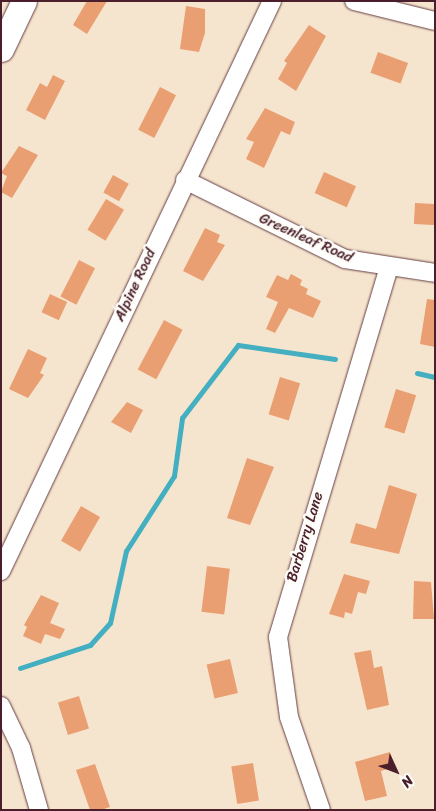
<!DOCTYPE html>
<style>
body{margin:0}
#map{position:relative;width:436px;height:811px;overflow:hidden;background:#f6e5ce;font-family:Sriracha,sans-serif}
div>[style]{position:absolute}
.stream>*{height:5px;margin:-2.5px;padding:0 2.5px;transform-origin:2.5px;border-radius:2.5px;background:#43afc1}
.building>*{inset:0;background:#e99f72;transform-origin:0 0}
.roads{filter:drop-shadow(0 0 1px #643d43) drop-shadow(0 0 1px #643d43)}
.street>*{height:18px;margin:-9px;padding:0 9px;transform-origin:9px;border-radius:9px;background:#fff}
.secondary>*{height:25px;margin:-12.5px;padding:0 12.5px;transform-origin:12.5px;border-radius:12.5px;background:#fff}
span{translate:-50% -50%;white-space:nowrap;text-align:center;line-height:1.15;-webkit-text-stroke:5px #fdfcf7;paint-order:stroke}
.street-label{font-size:15px;color:#4a1f2b}
.frame{position:absolute;inset:0;border:2px solid #4a1f2b;pointer-events:none}
.north{position:absolute;left:371px;top:746px;width:50px;height:50px;-webkit-text-stroke:4px #fdfcf7;paint-order:stroke;rotate:133deg;font-size:14px;font-weight:700;line-height:20px;text-align:center;color:#4a1f2b}
.north::after{content:'';display:block;margin:auto;width:18px;height:22px;background:#4a1f2b;clip-path:polygon(50% 0,100% 100%,50% 72%,0 100%)}
</style>
<div id="map">
<div class="stream">
<i style="left:417px;top:373px;width:18px;rotate:13deg"></i>
<i style="left:20px;top:668px;width:74px;rotate:-18.2deg"></i>
<i style="left:90px;top:645px;width:30px;rotate:-48deg"></i>
<i style="left:110px;top:623px;width:74px;rotate:-77.5deg"></i>
<i style="left:126px;top:551px;width:89px;rotate:-57.4deg"></i>
<i style="left:174px;top:476px;width:59px;rotate:-82.1deg"></i>
<i style="left:182px;top:418px;width:92px;rotate:-52.5deg"></i>
<i style="left:238px;top:345px;width:98px;rotate:8.2deg"></i>
</div>
<div class="building">
<i style="clip-path:polygon(87px 1px,107px 1px,87px 34px,73px 25px)"></i>
<i style="clip-path:polygon(186px 6px,205px 9px,205px 33px,199px 52px,180px 49px)"></i>
<i style="clip-path:polygon(309px 25px,326px 36px,296px 91px,278px 79px,287px 63px,284px 61px)"></i>
<i style="left:378px;top:52px;width:32px;height:22px;rotate:20deg"></i>
<i style="clip-path:polygon(53px 75px,65px 81px,45px 120px,26px 110px,40px 83px,47px 87px)"></i>
<i style="left:160px;top:87px;width:18px;height:48px;rotate:27deg"></i>
<i style="clip-path:polygon(265px 108px,295px 122px,290px 135px,281px 131px,264px 168px,246px 159px,254px 142px,246px 139px)"></i>
<i style="clip-path:polygon(19px 146px,38px 155px,12px 198px,1px 192px,7px 176px,1px 173px)"></i>
<i style="left:324px;top:172px;width:35px;height:23px;rotate:24deg"></i>
<i style="left:113px;top:175px;width:18px;height:20px;rotate:29deg"></i>
<i style="left:106px;top:199px;width:21px;height:36px;rotate:31deg"></i>
<i style="left:415px;top:203px;width:20px;height:21px;rotate:3deg"></i>
<i style="clip-path:polygon(205px 228px,220px 235px,217px 242px,225px 245px,203px 281px,183px 271px)"></i>
<i style="left:79px;top:260px;width:18px;height:41px;rotate:27deg"></i>
<i style="clip-path:polygon(291px 274px,302px 280px,300px 285px,308px 289px,306px 294px,321px 301px,313px 318px,289px 308px,275px 333px,266px 329px,278px 302px,266px 297px,277px 275px,288px 280px)"></i>
<i style="left:50px;top:294px;width:19px;height:20px;rotate:25deg"></i>
<i style="clip-path:polygon(427px 299px,435px 300px,435px 347px,420px 344px)"></i>
<i style="left:164px;top:320px;width:21px;height:56px;rotate:28deg"></i>
<i style="clip-path:polygon(28px 349px,47px 358px,40px 373px,44px 375px,28px 398px,9px 389px)"></i>
<i style="left:280px;top:377px;width:21px;height:39px;rotate:17deg"></i>
<i style="left:396px;top:389px;width:21px;height:40px;rotate:17deg"></i>
<i style="clip-path:polygon(127px 402px,143px 410px,131px 433px,111px 422px)"></i>
<i style="clip-path:polygon(247px 458px,274px 467px,250px 525px,227px 518px)"></i>
<i style="clip-path:polygon(389px 485px,417px 494px,399px 554px,350px 543px,356px 523px,376px 529px)"></i>
<i style="left:81px;top:506px;width:22px;height:40px;rotate:30deg"></i>
<i style="left:207px;top:566px;width:23px;height:46px;rotate:7deg"></i>
<i style="clip-path:polygon(344px 574px,370px 581px,366px 594px,358px 592px,352px 614px,345px 612px,344px 618px,329px 614px)"></i>
<i style="clip-path:polygon(414px 581px,431px 582px,434px 619px,413px 619px)"></i>
<i style="clip-path:polygon(41px 595px,59px 603px,50px 623px,65px 629px,60px 639px,45px 634px,41px 644px,23px 636px,27px 627px,24px 625px)"></i>
<i style="clip-path:polygon(371px 650px,374px 668px,382px 666px,389px 705px,367px 710px,354px 653px)"></i>
<i style="left:230px;top:659px;width:35px;height:24px;rotate:77deg"></i>
<i style="left:79px;top:696px;width:34px;height:22px;rotate:73deg"></i>
<i style="clip-path:polygon(390px 752px,394px 767px,381px 771px,387px 796px,365px 801px,355px 762px)"></i>
<i style="left:253px;top:763px;width:38px;height:22px;rotate:81deg"></i>
<i style="clip-path:polygon(95px 764px,110px 807px,101px 810px,90px 810px,76px 770px)"></i>
</div>
<div class="roads">
<div class="street">
<i style="left:354px;top:1px;width:83px;rotate:13.9deg"></i>
<i style="left:185px;top:180px;width:178px;rotate:26.3deg"></i>
<i style="left:345px;top:259px;width:91px;rotate:8.8deg"></i>
<i style="left:1px;top:571px;width:631px;rotate:-64.57deg"></i>
<i style="left:1px;top:706px;width:47px;rotate:64.5deg"></i>
<i style="left:21px;top:748px;width:65px;rotate:73.8deg"></i>
<i style="left:321px;top:810px;width:98px;rotate:-109deg"></i>
<i style="left:289px;top:717px;width:81px;rotate:-97.8deg"></i>
<i style="left:278px;top:637px;width:385px;rotate:-73.3deg"></i>
</div>
<div class="secondary">
<i style="left:1px;top:49px;width:53px;rotate:-64.4deg"></i>
</div>
</div>
<div class="street-label">
<span style="left:306px;top:238px;rotate:24deg">Greenleaf Road</span>
<span style="left:135px;top:285px;rotate:-65deg">Alpine Road</span>
<span style="left:305px;top:537px;rotate:-73deg">Barberry Lane</span>
</div>
<div class="frame"></div>
<div class="north">N</div>
</div>
